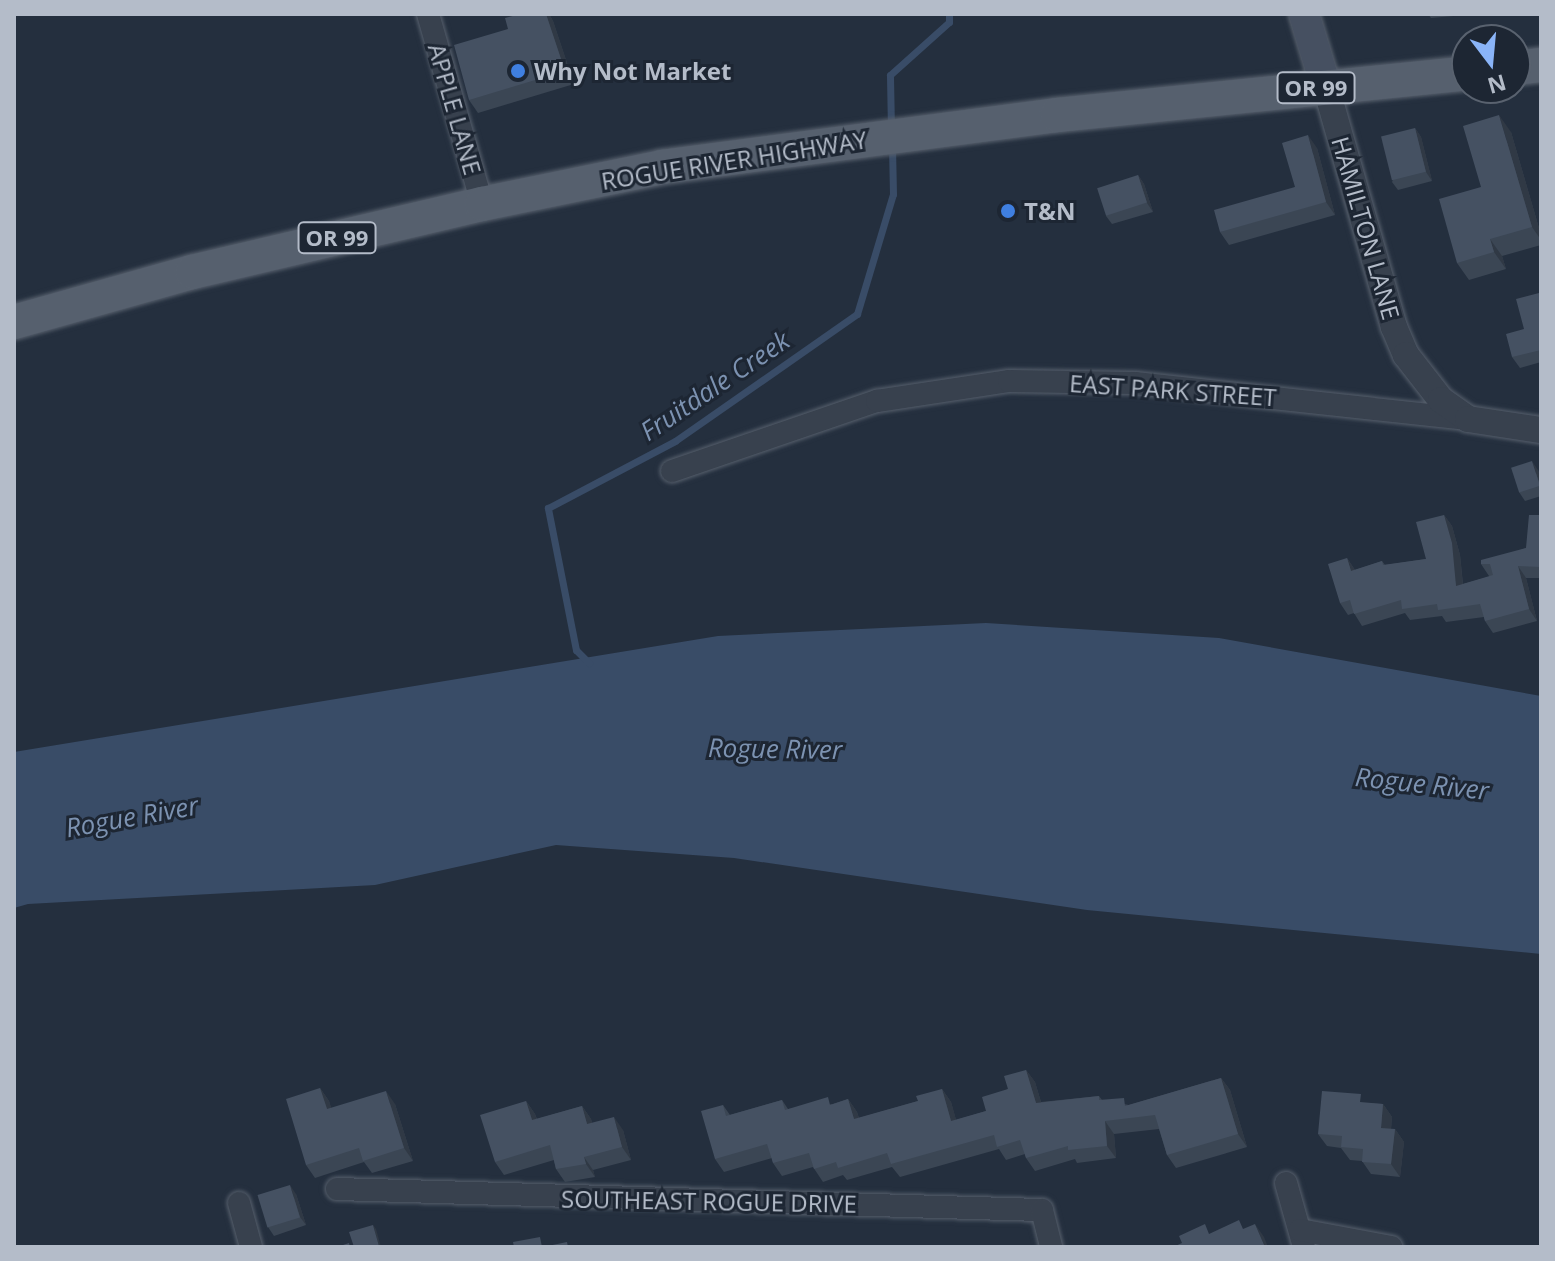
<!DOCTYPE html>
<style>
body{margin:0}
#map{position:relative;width:1555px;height:1261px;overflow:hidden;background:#242f3e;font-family:"Open Sans",sans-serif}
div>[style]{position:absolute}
.water>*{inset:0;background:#394c67}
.stream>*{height:7px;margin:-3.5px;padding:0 3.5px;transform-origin:3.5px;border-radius:3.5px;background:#394c67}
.roads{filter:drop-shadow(0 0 2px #565f6c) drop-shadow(0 0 2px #565f6c)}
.minor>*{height:22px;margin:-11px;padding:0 11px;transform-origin:11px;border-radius:11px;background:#38414e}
.tertiary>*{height:26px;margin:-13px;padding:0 13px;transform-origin:13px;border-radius:13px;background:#38414e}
.secondary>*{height:30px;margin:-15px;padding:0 15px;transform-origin:15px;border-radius:15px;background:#465061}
.primary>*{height:34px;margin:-17px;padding:0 17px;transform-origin:17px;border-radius:17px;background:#56606e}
.wall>*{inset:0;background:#3b4654}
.shaded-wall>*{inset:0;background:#303945}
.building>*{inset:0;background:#455162;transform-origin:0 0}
.dots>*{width:22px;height:22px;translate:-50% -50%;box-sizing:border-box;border:4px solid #1d2633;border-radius:50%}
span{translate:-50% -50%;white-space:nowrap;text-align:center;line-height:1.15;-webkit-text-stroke:6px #1d2633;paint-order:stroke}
.shield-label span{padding:2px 6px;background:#1d2633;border:2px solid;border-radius:6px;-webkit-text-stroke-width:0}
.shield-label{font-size:22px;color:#b4bcc9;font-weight:700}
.poi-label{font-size:24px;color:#b4bcc9;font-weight:700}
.left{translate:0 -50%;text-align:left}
.street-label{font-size:24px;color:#b4bcc9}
.water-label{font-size:26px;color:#7c92b1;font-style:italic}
.frame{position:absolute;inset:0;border:16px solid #b4bcc9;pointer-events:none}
.north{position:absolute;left:1451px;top:24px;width:80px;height:80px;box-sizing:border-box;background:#1d2633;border:2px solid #59626f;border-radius:50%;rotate:164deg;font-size:22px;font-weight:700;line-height:32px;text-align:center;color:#b4bcc9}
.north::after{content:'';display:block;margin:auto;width:28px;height:36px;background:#8ab4f8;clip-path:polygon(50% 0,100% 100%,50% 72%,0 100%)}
</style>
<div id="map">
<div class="water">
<i style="clip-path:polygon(986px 623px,1219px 638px,1541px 696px,1541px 954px,1087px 910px,734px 858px,556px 845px,375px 885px,28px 904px,14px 908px,14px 752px,718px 636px)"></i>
</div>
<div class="stream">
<i style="left:891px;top:129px;width:54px;rotate:-91.1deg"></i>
<i style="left:890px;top:75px;width:79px;rotate:-41.9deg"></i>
<i style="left:949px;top:22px;width:8px;rotate:-90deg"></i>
<i style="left:589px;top:663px;width:18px;rotate:-135deg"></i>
<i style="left:576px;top:650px;width:145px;rotate:-101.2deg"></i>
<i style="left:548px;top:508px;width:144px;rotate:-27.8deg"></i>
<i style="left:675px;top:441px;width:222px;rotate:-34.9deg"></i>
<i style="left:857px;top:314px;width:125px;rotate:-73.3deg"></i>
<i style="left:893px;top:194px;width:49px;rotate:-91.2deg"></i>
</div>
<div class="roads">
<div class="minor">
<i style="left:428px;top:14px;width:198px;rotate:74.1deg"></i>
<i style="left:672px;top:471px;width:217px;rotate:-18.9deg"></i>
<i style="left:877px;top:401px;width:134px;rotate:-8.6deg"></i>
<i style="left:1009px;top:381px;width:126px;rotate:0.9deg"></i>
<i style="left:1135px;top:383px;width:335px;rotate:6.2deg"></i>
<i style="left:1286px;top:1183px;width:66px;rotate:74.3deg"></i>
<i style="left:337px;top:1189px;width:705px;rotate:1.71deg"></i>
<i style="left:1042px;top:1210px;width:38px;rotate:76deg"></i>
<i style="left:239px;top:1203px;width:46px;rotate:74.7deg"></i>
<i style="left:1300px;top:1230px;width:93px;rotate:10.6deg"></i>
</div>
<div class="tertiary">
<i style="left:1326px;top:87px;width:249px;rotate:74.2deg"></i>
<i style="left:1394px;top:327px;width:30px;rotate:67deg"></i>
<i style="left:1406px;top:355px;width:57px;rotate:52.1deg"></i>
<i style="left:1441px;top:400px;width:33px;rotate:35deg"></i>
<i style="left:1468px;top:419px;width:74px;rotate:8.6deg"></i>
</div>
<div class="secondary">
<i style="left:1304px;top:14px;width:76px;rotate:73.2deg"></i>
</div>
<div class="primary">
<i style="left:1515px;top:68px;width:26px;rotate:-7deg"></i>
<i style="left:14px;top:322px;width:185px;rotate:-15.7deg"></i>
<i style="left:192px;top:272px;width:298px;rotate:-13.2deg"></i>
<i style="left:482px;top:204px;width:184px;rotate:-11.6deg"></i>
<i style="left:662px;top:167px;width:398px;rotate:-7.5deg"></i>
<i style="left:1057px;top:115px;width:412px;rotate:-5.8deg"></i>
</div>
</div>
<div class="wall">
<i style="clip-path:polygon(520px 14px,549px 14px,553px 21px,574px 84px,478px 113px,469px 100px,508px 29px)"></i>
<i style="clip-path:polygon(1428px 14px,1476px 14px,1431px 18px)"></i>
<i style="clip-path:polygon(1415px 128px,1421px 137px,1432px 181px,1398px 190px,1392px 182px)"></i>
<i style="clip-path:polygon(1511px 132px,1541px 235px,1541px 245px,1502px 256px,1506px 269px,1469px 280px,1457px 263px,1481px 187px)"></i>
<i style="clip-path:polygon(1317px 148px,1335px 215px,1229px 245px,1220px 232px,1295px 187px)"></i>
<i style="clip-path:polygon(1138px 175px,1144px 184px,1153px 212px,1112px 224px,1106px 216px)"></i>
<i style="clip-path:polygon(1541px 296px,1541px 362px,1520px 368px,1512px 357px,1524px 329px)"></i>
<i style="clip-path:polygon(1538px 470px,1541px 480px,1541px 496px,1525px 501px,1519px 492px)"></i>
<i style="clip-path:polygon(1444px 515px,1452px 526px,1460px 555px,1463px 584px,1492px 576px,1489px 576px,1481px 564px,1526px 548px,1541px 515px,1541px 578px,1526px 578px,1537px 621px,1493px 633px,1485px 621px,1484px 617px,1446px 622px,1442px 616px,1410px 620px,1405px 613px,1362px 626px,1354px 613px,1348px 615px,1340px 603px,1347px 558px,1355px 570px,1382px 561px,1385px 565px,1426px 559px)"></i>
<i style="clip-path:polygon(1026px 1070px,1035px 1082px,1041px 1102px,1099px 1096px,1102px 1100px,1129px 1105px,1221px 1078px,1230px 1090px,1247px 1147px,1176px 1168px,1167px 1155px,1159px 1129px,1114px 1134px,1116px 1158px,1077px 1163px,1075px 1159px,1035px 1171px,1026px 1158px,1025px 1154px,1006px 1160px,999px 1149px,900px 1177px,892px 1167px,847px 1180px,843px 1175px,823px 1182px,813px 1167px,782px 1176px,773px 1163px,772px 1158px,724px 1172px,715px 1159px,723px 1105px,730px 1115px,782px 1100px,788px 1109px,833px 1104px,848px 1099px,857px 1112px,859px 1118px,918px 1101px,942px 1089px,951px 1102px,956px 1120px,986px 1111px)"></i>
<i style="clip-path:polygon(320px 1088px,329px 1101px,331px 1108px,395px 1104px,413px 1161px,372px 1173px,364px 1162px,315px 1178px,306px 1165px)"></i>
<i style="clip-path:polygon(526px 1101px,535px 1114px,537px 1119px,582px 1106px,591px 1119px,592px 1123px,623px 1130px,631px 1160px,593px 1170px,595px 1177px,565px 1182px,556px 1169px,554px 1160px,504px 1175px,495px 1162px)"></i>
<i style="clip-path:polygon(1367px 1103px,1383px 1104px,1392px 1117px,1391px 1129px,1395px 1129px,1404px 1142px,1400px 1177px,1371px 1174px,1362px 1161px,1350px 1160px,1341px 1148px,1327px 1146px,1318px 1134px)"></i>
<i style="clip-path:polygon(296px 1194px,306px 1225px,274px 1236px,268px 1227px)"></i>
</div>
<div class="shaded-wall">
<i style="clip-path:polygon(546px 14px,549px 14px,553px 21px,574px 84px,565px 71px)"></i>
<i style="clip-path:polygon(1499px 115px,1511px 132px,1541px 235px,1541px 240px,1532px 227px)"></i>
<i style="clip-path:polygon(1415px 128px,1421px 137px,1432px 181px,1426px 172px)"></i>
<i style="clip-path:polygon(1308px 135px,1317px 148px,1335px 215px,1326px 202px)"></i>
<i style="clip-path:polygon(1138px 175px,1144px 184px,1153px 212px,1147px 203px)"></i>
<i style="clip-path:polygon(1490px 239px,1502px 256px,1506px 269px,1494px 252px)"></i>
<i style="clip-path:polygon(1532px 461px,1538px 470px,1541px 480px,1541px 488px)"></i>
<i style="clip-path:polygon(1444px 515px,1452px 526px,1460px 555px,1464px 597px,1456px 586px)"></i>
<i style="clip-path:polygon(1347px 558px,1355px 570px,1351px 571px)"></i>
<i style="clip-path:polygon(1518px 566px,1526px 578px,1537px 621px,1529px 609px)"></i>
<i style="clip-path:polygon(1026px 1070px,1035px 1082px,1045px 1116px,1036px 1103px)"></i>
<i style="clip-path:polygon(1221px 1078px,1230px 1090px,1247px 1147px,1238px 1134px)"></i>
<i style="clip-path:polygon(320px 1088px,329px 1101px,336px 1122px,327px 1109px)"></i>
<i style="clip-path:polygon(942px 1089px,951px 1102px,960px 1134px,951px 1121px)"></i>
<i style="clip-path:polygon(386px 1091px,395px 1104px,413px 1161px,404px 1148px)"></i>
<i style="clip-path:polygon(848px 1099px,857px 1112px,863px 1132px,854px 1119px)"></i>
<i style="clip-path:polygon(526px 1101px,535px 1114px,541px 1133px,532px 1120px)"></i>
<i style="clip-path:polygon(1383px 1104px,1392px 1117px,1390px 1141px,1381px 1128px)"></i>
<i style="clip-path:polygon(582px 1106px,591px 1119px,596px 1137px,587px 1124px)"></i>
<i style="clip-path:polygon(614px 1117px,623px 1130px,631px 1160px,622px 1147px)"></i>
<i style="clip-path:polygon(1105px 1121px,1114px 1134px,1116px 1158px,1107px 1146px)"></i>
<i style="clip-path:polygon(1395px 1129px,1404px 1142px,1400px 1177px,1391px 1164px)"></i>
<i style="clip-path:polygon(584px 1157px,593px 1170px,595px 1177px,586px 1164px)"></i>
<i style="clip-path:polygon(290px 1185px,296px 1194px,306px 1225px,300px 1217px)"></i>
<i style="clip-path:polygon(1255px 1224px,1264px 1237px,1268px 1247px,1265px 1247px)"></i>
<i style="clip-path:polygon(373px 1225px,376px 1229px,381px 1247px,379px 1246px)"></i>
</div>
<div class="building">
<i style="clip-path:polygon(520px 14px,546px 14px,565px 71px,469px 100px,454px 45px,508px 29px,505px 18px)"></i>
<i style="clip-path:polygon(1499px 115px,1532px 227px,1490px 239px,1494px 252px,1457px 263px,1439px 199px,1481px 187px,1463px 126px)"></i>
<i style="left:1415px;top:128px;width:45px;height:35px;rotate:76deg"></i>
<i style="clip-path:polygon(1308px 135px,1326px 202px,1220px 232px,1214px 210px,1295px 187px,1282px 143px)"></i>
<i style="left:1138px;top:175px;width:29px;height:43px;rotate:72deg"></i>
<i style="clip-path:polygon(1539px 293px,1541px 301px,1541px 350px,1512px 357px,1506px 334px,1524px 329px,1516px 299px)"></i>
<i style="left:1532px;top:461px;width:26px;height:22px;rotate:72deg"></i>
<i style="clip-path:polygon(1444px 515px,1452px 543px,1456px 586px,1493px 575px,1490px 564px,1481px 564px,1481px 560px,1526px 548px,1529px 515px,1541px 515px,1541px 567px,1518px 566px,1529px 609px,1485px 621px,1480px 604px,1438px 610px,1437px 604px,1402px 609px,1401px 600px,1354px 614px,1350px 600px,1340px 603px,1328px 564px,1347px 558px,1351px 571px,1382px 561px,1383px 565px,1426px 559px,1416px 522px)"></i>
<i style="clip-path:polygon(1026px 1070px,1036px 1103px,1099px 1096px,1099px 1100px,1124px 1098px,1125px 1106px,1221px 1078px,1238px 1134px,1167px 1155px,1155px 1115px,1105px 1121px,1107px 1146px,1068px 1150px,1068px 1146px,1026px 1158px,1020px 1140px,997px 1147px,994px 1135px,891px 1164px,887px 1153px,838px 1168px,836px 1162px,814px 1169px,809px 1153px,773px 1163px,767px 1144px,715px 1159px,701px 1111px,723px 1105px,726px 1116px,782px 1100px,785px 1110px,828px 1097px,830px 1105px,848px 1099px,854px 1119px,918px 1101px,916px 1096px,942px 1089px,951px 1121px,986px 1111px,982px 1097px,1008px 1089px,1004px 1076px)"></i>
<i style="clip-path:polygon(320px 1088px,327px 1109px,386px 1091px,404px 1148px,363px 1161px,359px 1148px,306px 1165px,286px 1099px)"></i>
<i style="clip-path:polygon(1322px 1091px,1361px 1094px,1360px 1102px,1383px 1104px,1381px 1128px,1395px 1129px,1391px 1164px,1362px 1162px,1363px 1149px,1341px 1147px,1342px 1136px,1318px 1134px)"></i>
<i style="clip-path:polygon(526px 1101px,532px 1120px,582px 1106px,587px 1124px,614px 1117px,622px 1147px,584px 1157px,586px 1164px,556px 1169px,550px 1145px,495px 1162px,480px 1115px)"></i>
<i style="left:290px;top:1185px;width:34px;height:34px;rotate:73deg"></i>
<i style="clip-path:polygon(1239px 1220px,1243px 1229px,1255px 1224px,1265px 1247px,1173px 1247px,1182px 1243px,1179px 1236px,1205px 1224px,1209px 1234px)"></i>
<i style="clip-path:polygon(373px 1225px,379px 1246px,354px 1247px,349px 1232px)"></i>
<i style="clip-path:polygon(540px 1237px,542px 1247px,514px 1247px,513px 1242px)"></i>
<i style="clip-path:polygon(567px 1242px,568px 1247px,543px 1247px)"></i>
<i style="clip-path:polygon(349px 1243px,350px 1247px,337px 1247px)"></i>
</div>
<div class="dots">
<i style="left:518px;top:71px;background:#3f7fe0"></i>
<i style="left:1008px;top:211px;background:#3f7fe0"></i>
</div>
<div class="shield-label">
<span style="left:1316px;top:88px">OR 99</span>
<span style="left:337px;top:238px">OR 99</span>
</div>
<div class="poi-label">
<span class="left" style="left:534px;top:71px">Why Not Market</span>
<span class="left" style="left:1024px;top:211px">T&amp;N</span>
</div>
<div class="street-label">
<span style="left:455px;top:109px;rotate:74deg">APPLE LANE</span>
<span style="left:734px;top:160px;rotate:-9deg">ROGUE RIVER HIGHWAY</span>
<span style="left:1366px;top:228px;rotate:74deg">HAMILTON LANE</span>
<span style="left:1173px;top:390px;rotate:4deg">EAST PARK STREET</span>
<span style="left:709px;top:1201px;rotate:1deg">SOUTHEAST ROGUE DRIVE</span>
</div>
<div class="water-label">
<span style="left:715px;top:386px;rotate:-34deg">Fruitdale Creek</span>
<span style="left:775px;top:749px;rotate:1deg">Rogue River</span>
<span style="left:1422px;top:784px;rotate:6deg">Rogue River</span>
<span style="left:132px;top:817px;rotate:-10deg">Rogue River</span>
</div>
<div class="frame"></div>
<div class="north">N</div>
</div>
